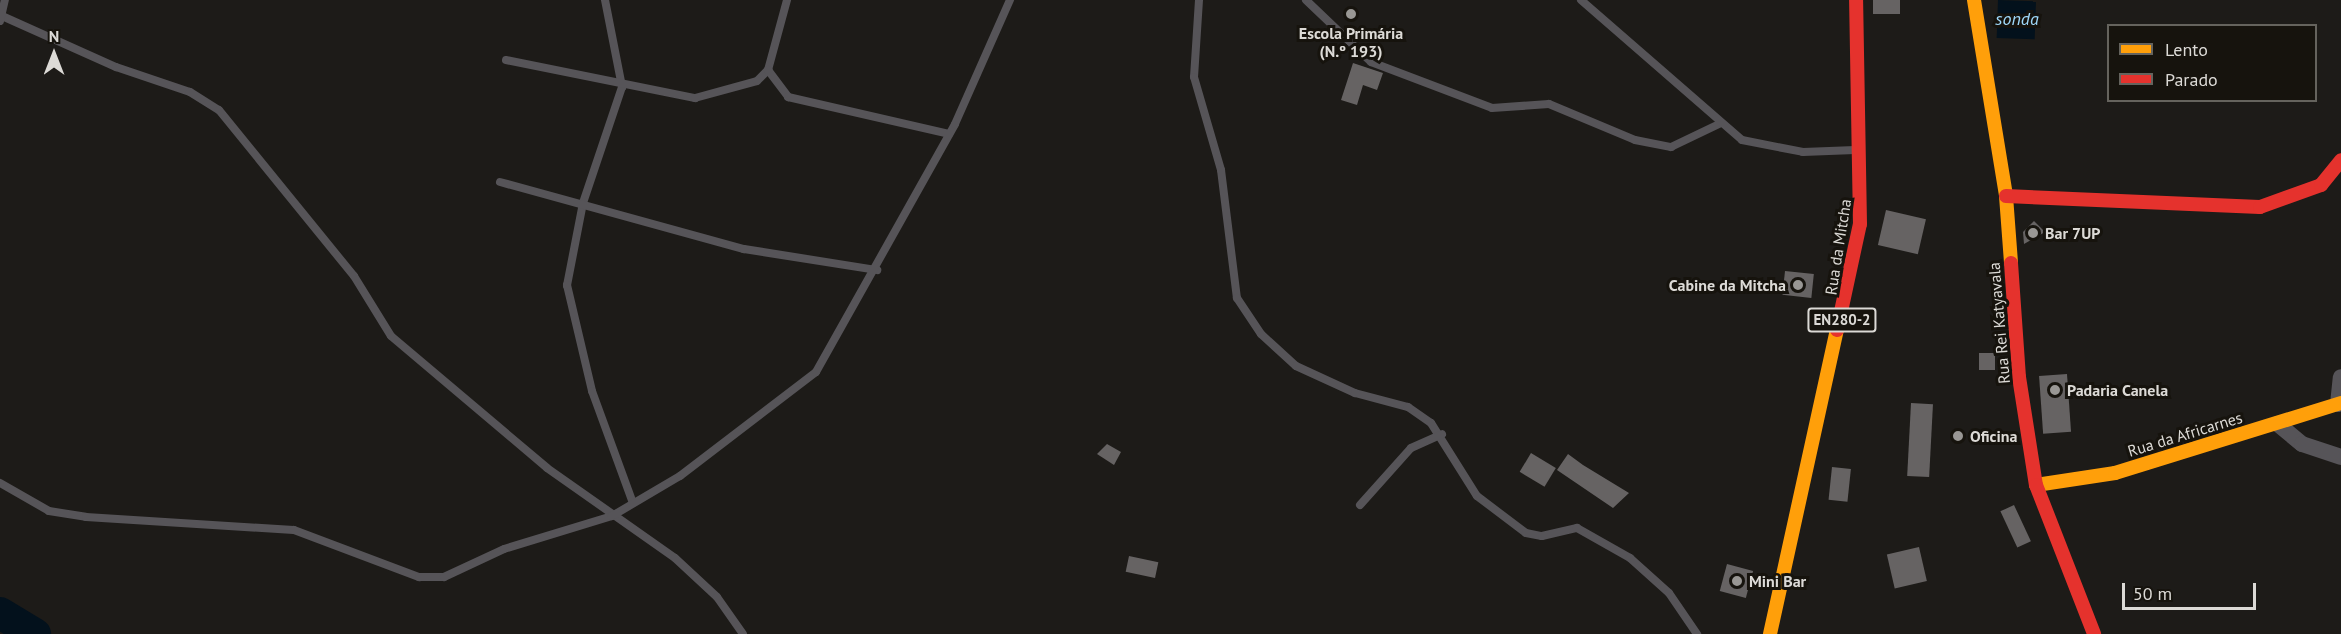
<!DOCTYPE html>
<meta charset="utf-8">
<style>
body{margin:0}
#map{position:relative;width:2341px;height:634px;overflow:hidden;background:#1d1b18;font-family:"PT Sans",sans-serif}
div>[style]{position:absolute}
.water>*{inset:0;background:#03111c;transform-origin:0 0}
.river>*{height:32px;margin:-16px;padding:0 16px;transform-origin:16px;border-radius:16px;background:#03111c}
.building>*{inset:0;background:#666363;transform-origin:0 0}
.lane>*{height:8px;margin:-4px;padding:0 4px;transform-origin:4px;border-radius:4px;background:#565458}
.street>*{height:16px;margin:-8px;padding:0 8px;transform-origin:8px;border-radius:8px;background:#565458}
.slow>*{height:14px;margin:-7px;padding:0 7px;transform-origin:7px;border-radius:7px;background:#ff9f0a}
.jam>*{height:14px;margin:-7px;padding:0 7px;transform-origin:7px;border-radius:7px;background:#e5322d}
.dots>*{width:16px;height:16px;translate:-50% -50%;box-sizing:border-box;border:3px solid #16130d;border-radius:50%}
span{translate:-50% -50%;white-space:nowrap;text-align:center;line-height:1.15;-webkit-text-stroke:6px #16130d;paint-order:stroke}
.shield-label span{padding:2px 4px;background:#16130d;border:2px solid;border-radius:4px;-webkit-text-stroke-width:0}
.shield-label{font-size:15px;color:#dcdad6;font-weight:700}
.poi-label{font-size:16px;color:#dcdad6;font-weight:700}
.left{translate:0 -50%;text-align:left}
.right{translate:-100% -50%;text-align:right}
.street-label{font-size:16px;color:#dcdad6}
.water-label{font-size:18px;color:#9fd9fb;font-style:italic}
.legend{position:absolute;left:2107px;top:24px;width:210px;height:78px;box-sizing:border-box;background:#16130d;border:2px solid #65635d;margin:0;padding:8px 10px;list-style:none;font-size:18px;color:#dcdad6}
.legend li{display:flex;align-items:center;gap:12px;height:30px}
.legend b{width:30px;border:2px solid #65635d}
.north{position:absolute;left:24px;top:24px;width:60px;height:60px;-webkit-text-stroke:4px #16130d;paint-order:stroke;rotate:0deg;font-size:16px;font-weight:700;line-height:24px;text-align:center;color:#dcdad6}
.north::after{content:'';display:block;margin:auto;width:21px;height:27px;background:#dcdad6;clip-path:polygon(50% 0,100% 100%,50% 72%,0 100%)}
.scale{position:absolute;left:2122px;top:583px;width:134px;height:27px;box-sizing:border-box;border:3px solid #dcdad6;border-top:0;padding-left:8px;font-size:18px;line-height:21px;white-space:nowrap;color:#dcdad6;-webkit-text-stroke:4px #16130d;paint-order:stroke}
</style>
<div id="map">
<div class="water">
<i style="left:1998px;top:0;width:38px;height:38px;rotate:2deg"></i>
</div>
<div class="river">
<i style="left:0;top:613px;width:41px;rotate:31deg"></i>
</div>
<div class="building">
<i style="left:1873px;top:0;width:27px;height:14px"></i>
<i style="clip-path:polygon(1353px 63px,1383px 73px,1377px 90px,1363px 85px,1357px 105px,1341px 100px)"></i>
<i style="left:1886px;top:210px;width:41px;height:36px;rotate:13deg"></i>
<i style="clip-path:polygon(2034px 221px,2045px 232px,2024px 244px,2023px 232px)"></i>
<i style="left:1785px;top:271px;width:29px;height:24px;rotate:6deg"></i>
<i style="left:1979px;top:353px;width:16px;height:17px"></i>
<i style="left:2067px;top:374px;width:58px;height:28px;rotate:86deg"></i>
<i style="left:1911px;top:403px;width:22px;height:73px;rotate:3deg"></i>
<i style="clip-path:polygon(1107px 444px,1121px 452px,1114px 465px,1097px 454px)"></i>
<i style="left:1531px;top:453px;width:29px;height:22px;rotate:31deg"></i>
<i style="clip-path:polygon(1568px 454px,1583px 465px,1629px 493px,1613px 508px,1557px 470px)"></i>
<i style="left:1832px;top:467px;width:19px;height:33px;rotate:6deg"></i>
<i style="left:2014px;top:505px;width:40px;height:15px;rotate:65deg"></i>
<i style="left:1919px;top:547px;width:35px;height:33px;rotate:77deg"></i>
<i style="left:1129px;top:556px;width:30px;height:16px;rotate:12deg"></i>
<i style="left:1727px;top:564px;width:27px;height:28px;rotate:15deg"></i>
</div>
<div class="lane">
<i style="left:605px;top:0;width:89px;rotate:78.9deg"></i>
<i style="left:622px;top:87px;width:122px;rotate:108.6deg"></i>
<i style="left:583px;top:203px;width:84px;rotate:101deg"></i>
<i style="left:567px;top:285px;width:109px;rotate:76.7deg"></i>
<i style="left:592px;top:391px;width:119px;rotate:69.9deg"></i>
<i style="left:1199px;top:0;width:77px;rotate:93.7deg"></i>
<i style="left:1194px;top:77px;width:97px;rotate:73.8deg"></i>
<i style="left:1221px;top:170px;width:129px;rotate:82.9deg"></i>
<i style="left:1237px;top:298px;width:43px;rotate:56.3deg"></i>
<i style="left:1261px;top:334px;width:47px;rotate:42.4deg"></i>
<i style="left:1296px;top:366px;width:65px;rotate:24.6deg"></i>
<i style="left:1355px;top:393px;width:55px;rotate:14.8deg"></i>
<i style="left:1408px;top:407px;width:28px;rotate:35deg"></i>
<i style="left:1431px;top:423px;width:86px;rotate:57.8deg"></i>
<i style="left:1477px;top:496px;width:61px;rotate:37.1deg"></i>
<i style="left:1526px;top:533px;width:16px;rotate:11deg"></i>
<i style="left:1542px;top:536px;width:36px;rotate:-13deg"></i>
<i style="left:1577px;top:528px;width:61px;rotate:29.5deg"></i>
<i style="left:1630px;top:558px;width:52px;rotate:41.9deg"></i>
<i style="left:1669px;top:593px;width:50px;rotate:55.7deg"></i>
<i style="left:1306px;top:0;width:90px;rotate:43.6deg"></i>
<i style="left:1371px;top:62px;width:129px;rotate:20.8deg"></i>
<i style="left:1492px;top:108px;width:57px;rotate:-4deg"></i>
<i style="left:1549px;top:104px;width:93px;rotate:22.7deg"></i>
<i style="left:1635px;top:140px;width:37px;rotate:11deg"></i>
<i style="left:1671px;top:147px;width:55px;rotate:-25.6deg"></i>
<i style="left:1581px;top:0;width:213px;rotate:41deg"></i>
<i style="left:1742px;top:140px;width:62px;rotate:11.1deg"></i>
<i style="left:1803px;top:152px;width:52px;rotate:-2.2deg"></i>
<i style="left:2px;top:16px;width:125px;rotate:24.1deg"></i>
<i style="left:116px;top:67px;width:78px;rotate:18.7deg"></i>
<i style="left:190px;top:92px;width:34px;rotate:32deg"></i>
<i style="left:219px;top:110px;width:214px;rotate:50.9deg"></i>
<i style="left:354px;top:276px;width:70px;rotate:58.3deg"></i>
<i style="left:391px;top:336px;width:204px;rotate:40.2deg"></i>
<i style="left:547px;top:468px;width:156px;rotate:35.1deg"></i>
<i style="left:675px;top:558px;width:57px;rotate:42.9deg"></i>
<i style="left:717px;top:597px;width:45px;rotate:54.9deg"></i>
<i style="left:0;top:21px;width:22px;rotate:-77deg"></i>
<i style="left:506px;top:60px;width:193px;rotate:11.4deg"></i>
<i style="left:695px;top:98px;width:64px;rotate:-15.3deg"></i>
<i style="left:757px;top:81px;width:16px;rotate:-45deg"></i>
<i style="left:768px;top:70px;width:73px;rotate:-74.8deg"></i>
<i style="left:768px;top:70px;width:34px;rotate:53deg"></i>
<i style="left:788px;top:97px;width:165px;rotate:12.9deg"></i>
<i style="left:500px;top:182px;width:253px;rotate:15.4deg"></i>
<i style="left:744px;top:249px;width:135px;rotate:9deg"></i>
<i style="left:0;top:483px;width:56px;rotate:29.7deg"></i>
<i style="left:49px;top:511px;width:37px;rotate:9deg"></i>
<i style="left:86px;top:517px;width:208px;rotate:3.6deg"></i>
<i style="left:294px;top:530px;width:134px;rotate:20.6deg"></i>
<i style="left:419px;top:577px;width:25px"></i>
<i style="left:444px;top:577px;width:66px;rotate:-25deg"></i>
<i style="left:504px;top:549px;width:113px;rotate:-17deg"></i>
<i style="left:612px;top:516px;width:79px;rotate:-30.5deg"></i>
<i style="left:680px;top:476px;width:171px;rotate:-37.4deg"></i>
<i style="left:816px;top:372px;width:284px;rotate:-60.7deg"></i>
<i style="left:955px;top:124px;width:136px;rotate:-66.1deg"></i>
<i style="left:1360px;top:505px;width:76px;rotate:-48.2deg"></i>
<i style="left:1411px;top:448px;width:34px;rotate:-24deg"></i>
</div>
<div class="street">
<i style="left:2338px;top:404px;width:27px;rotate:-84deg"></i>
<i style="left:2278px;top:424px;width:31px;rotate:40deg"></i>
<i style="left:2302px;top:444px;width:41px;rotate:18.4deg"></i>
</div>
<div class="slow">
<i style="left:1974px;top:0;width:199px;rotate:80.7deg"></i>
<i style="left:2006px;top:196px;width:67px;rotate:85.7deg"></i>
<i style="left:2036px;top:485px;width:80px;rotate:-8.6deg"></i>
<i style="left:2115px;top:473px;width:237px;rotate:-17.2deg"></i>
<i style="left:1770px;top:634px;width:311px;rotate:-77.6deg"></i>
</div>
<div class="jam">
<i style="left:2006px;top:196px;width:254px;rotate:2.5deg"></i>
<i style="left:2260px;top:207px;width:65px;rotate:-19.8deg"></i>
<i style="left:2321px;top:185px;width:32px;rotate:-51deg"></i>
<i style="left:2011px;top:263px;width:114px;rotate:86deg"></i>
<i style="left:2019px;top:377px;width:109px;rotate:81.1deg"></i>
<i style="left:2036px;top:485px;width:160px;rotate:68.7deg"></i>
<i style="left:1837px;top:330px;width:108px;rotate:-77.8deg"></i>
<i style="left:1860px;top:224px;width:224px;rotate:-91deg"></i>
</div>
<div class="dots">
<i style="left:1351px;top:14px;background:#999794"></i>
<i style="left:2033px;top:233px;background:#999794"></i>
<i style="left:1798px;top:285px;background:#999794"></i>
<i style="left:2055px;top:390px;background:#999794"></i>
<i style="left:1958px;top:436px;background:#999794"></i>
<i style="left:1737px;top:581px;background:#999794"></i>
</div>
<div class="shield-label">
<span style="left:1842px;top:320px">EN280-2</span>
</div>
<div class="poi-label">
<span style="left:1351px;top:42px">Escola Primária<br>(N.º 193)</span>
<span class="left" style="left:2045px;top:233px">Bar 7UP</span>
<span class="right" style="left:1786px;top:285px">Cabine da Mitcha</span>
<span class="left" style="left:2067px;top:390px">Padaria Canela</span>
<span class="left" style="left:1970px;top:436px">Oficina</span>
<span class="left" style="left:1749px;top:581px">Mini Bar</span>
</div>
<div class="street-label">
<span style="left:1838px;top:247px;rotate:-81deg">Rua da Mitcha</span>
<span style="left:1999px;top:323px;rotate:-95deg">Rua Rei Katyavala</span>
<span style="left:2185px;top:434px;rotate:-17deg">Rua da Africarnes</span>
</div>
<div class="water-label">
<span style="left:2017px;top:19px">sonda</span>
</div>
<ul class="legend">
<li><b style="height:8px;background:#ff9f0a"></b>Lento</li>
<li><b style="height:8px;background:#e5322d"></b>Parado</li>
</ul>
<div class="north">N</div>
<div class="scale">50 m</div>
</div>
